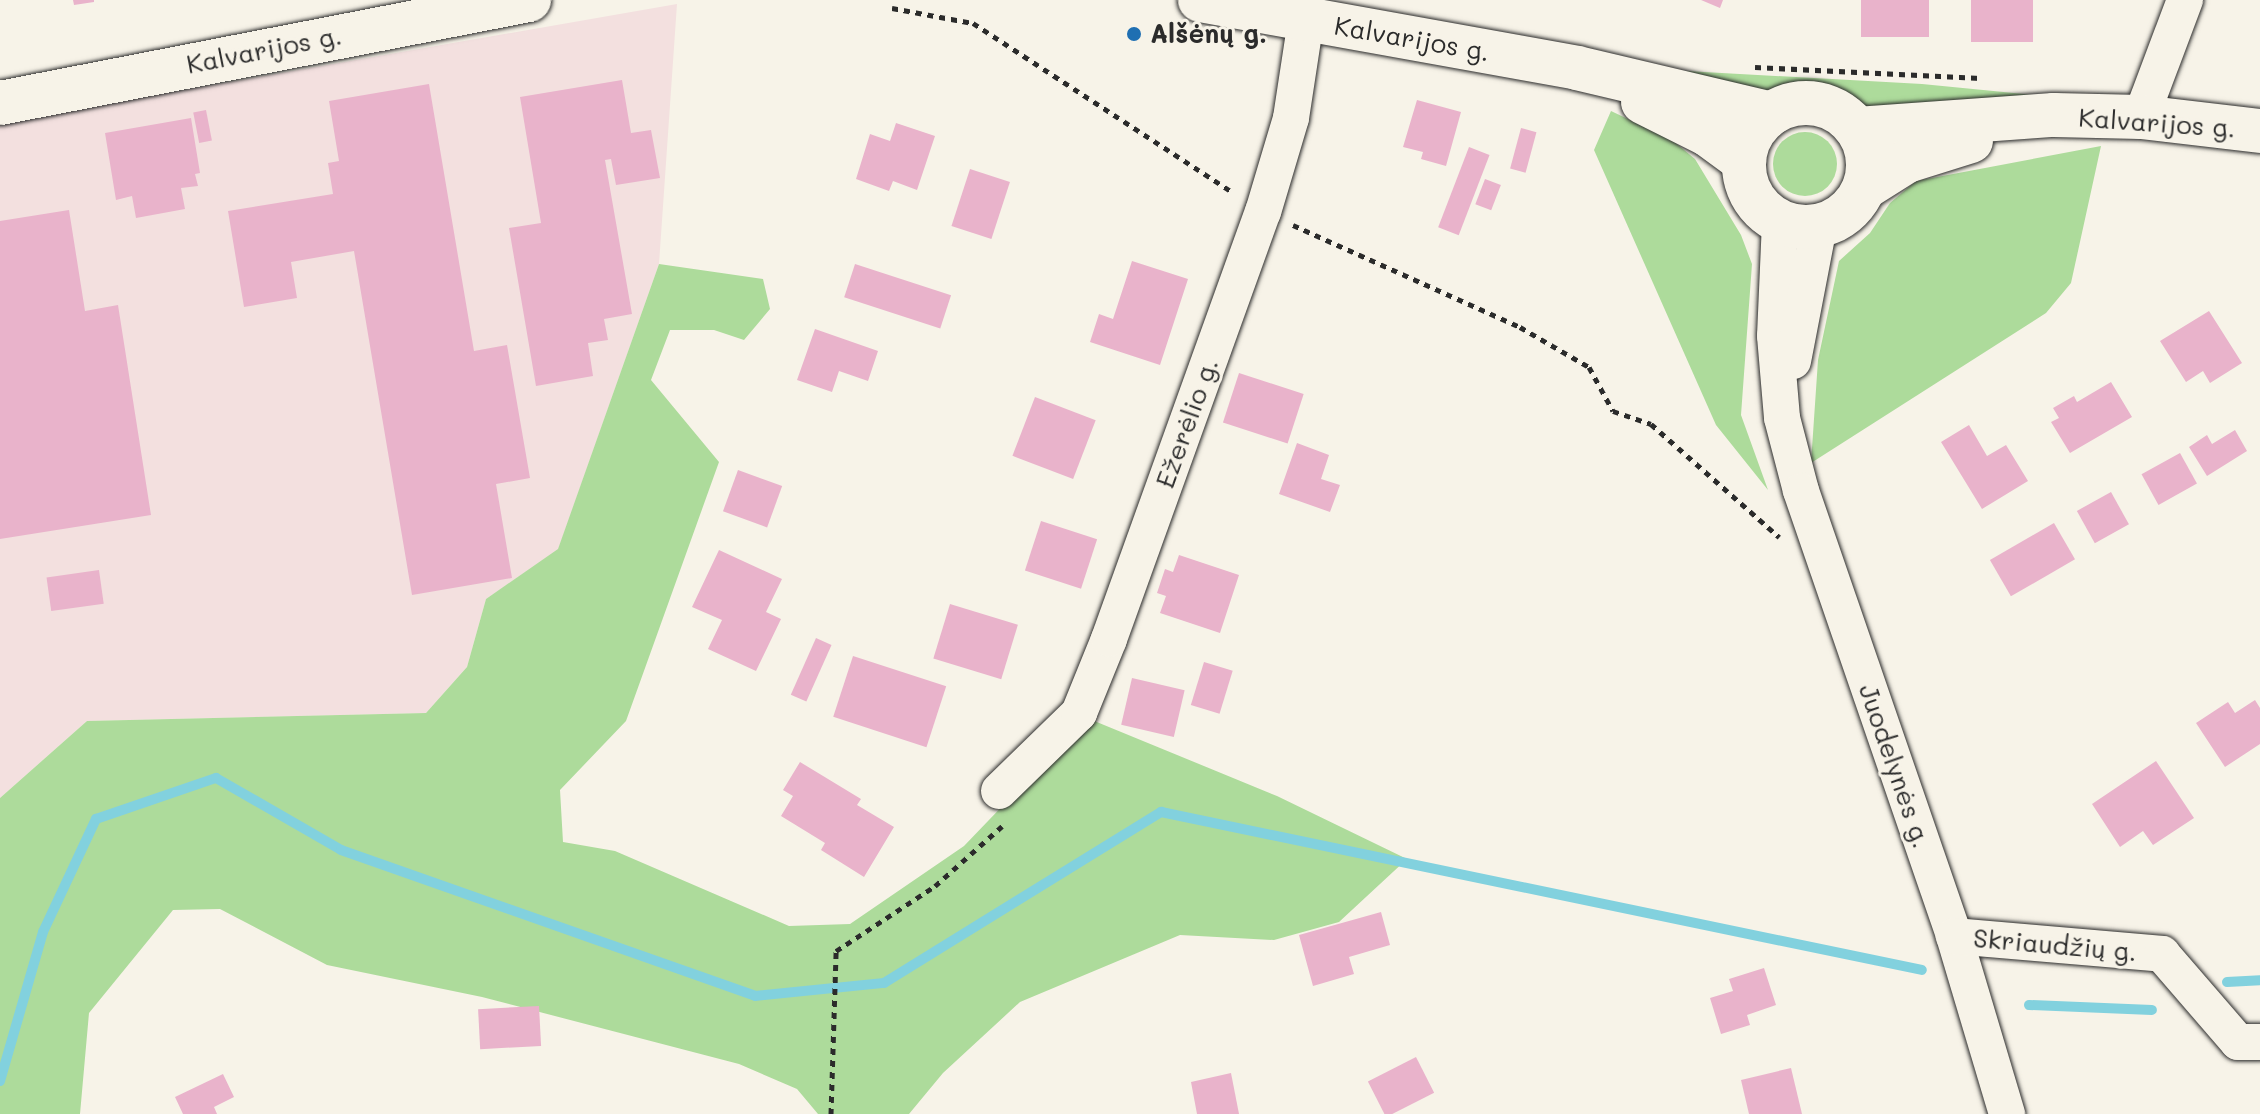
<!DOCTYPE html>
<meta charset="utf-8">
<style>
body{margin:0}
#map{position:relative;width:2260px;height:1114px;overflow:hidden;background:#f7f3e8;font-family:Mali,sans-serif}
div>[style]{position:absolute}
.built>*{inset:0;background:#f3e0df}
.green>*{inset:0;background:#addb9b}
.round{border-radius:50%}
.stream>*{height:10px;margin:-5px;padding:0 5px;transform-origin:5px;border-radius:5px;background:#82d1de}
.building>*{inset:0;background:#e9b3cb;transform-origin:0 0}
.path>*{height:5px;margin-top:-2.5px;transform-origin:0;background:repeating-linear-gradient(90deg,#2b2b2b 0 6px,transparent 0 12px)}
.roads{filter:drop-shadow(0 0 2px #2b2b2b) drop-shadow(0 0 2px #2b2b2b)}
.minor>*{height:36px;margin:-18px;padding:0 18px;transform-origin:18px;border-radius:18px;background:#f7f3e8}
.major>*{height:44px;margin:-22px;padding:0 22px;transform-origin:22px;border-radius:22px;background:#f7f3e8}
.major>.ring{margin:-22px;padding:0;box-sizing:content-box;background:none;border:44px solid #f7f3e8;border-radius:50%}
.dots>*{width:22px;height:22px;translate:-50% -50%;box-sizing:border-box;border:4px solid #f7f3e8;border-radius:50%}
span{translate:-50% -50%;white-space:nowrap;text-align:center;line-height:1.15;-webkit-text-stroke:6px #f7f3e8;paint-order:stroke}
.poi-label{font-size:26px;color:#2b2b2b;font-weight:700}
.left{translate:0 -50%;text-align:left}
.street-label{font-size:26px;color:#2b2b2b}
</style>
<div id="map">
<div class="built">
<i style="clip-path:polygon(677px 4px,659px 264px,558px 550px,486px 599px,467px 667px,426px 713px,87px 721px,0 798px,0 122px)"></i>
</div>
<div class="green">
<i style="clip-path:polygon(1668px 70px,1922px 84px,2055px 97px,1861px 108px,1832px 89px,1806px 83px,1768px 92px)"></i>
<i style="clip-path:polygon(1611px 111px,1672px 140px,1695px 159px,1741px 235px,1752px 264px,1741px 415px,1768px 490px,1716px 425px,1594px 150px)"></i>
<i class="round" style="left:1773px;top:132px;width:64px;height:64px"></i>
<i style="clip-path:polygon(2101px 146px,2071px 283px,2046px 313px,1811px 463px,1818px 360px,1839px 261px,1870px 233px,1890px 203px,1916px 181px)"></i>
<i style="clip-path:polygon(659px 264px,763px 279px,770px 309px,744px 340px,714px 330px,670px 330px,651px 380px,719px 462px,626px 721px,560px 790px,563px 842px,615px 851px,789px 926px,850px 924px,964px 846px,1087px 718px,1277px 796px,1407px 859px,1339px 922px,1274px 940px,1180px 935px,1020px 1002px,943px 1073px,909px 1114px,818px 1114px,797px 1089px,739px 1064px,482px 997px,327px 965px,220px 909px,173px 910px,89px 1013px,80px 1114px,0 1114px,0 798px,87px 721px,426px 713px,467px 667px,486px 599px,558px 549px)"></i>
</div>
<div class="stream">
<i style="left:2227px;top:982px;width:33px;rotate:-3deg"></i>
<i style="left:2029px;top:1005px;width:123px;rotate:2.3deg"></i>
<i style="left:0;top:1081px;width:155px;rotate:-73.9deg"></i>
<i style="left:43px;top:932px;width:125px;rotate:-64.9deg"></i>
<i style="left:96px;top:819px;width:127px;rotate:-18.9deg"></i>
<i style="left:216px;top:778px;width:144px;rotate:29.9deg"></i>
<i style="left:341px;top:850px;width:439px;rotate:19.4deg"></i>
<i style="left:755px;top:996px;width:130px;rotate:-5.8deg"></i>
<i style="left:884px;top:983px;width:326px;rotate:-31.7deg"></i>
<i style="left:1161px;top:812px;width:777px;rotate:11.73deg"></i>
</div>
<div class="building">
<i style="clip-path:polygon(73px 0,94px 0,94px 2px,74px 5px)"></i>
<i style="clip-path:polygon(1701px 0,1723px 0,1720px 8px)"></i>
<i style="left:1861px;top:0;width:68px;height:37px"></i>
<i style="left:1971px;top:0;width:62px;height:42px"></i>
<i style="clip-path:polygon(622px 80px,631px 133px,651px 130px,660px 178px,616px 185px,611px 159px,605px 160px,632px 314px,604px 319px,608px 340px,588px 343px,593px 376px,536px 386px,509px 228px,541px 223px,520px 97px)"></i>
<i style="clip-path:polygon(429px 84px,474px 351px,507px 345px,530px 478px,496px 484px,512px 578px,412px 595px,354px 251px,291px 262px,297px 298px,244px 307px,228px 211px,333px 194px,328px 163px,339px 161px,329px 101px)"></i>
<i style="clip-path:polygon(1417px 100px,1461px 112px,1446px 166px,1421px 159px,1423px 152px,1403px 147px)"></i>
<i style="left:206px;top:110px;width:31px;height:13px;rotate:79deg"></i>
<i style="clip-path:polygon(191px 118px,200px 173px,195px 174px,198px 186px,181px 188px,185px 209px,136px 218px,132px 196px,116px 200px,105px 133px)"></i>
<i style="clip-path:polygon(896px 123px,935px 136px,917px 190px,893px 181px,889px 191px,856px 179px,870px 134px,890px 141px)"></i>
<i style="left:1521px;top:128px;width:16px;height:42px;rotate:15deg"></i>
<i style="left:1469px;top:147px;width:22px;height:86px;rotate:21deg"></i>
<i style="left:970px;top:169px;width:42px;height:60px;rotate:18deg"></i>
<i style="left:1485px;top:179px;width:17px;height:27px;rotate:21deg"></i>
<i style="clip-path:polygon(69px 210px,85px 311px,118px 305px,151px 515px,0 539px,0 221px)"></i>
<i style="clip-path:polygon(1132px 261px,1188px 279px,1160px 365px,1090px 342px,1099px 314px,1113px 319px)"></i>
<i style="left:855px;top:264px;width:101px;height:35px;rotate:18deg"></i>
<i style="clip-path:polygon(2209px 311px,2242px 363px,2210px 383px,2203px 371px,2186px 382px,2160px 341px)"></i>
<i style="clip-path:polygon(815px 329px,878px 351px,868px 381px,839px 371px,832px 392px,797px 380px)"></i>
<i style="left:1239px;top:373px;width:68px;height:52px;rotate:18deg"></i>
<i style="clip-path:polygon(2111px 382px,2132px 417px,2070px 453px,2051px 422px,2059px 418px,2053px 408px,2074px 396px,2077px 402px)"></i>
<i style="left:1035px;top:397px;width:65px;height:63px;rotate:21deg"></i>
<i style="clip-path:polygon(1969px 425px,1987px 456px,2006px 445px,2028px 481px,1982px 509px,1941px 442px)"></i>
<i style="clip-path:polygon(2235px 430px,2247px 451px,2207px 476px,2189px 447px,2207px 435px,2212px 444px)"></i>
<i style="clip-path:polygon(1297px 443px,1329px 455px,1321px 479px,1340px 485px,1330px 512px,1279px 494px)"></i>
<i style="left:2180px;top:453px;width:35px;height:44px;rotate:61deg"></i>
<i style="left:738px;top:470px;width:47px;height:44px;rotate:20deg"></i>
<i style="left:2111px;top:492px;width:37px;height:39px;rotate:61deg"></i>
<i style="left:1041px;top:521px;width:59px;height:52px;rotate:18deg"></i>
<i style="left:2054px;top:523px;width:42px;height:74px;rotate:60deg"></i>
<i style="clip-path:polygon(719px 550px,782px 579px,766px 612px,781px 619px,756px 671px,708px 649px,722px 620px,692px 607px)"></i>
<i style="clip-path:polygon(1179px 555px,1239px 575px,1220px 633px,1160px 613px,1166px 596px,1157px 593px,1165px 569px,1173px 572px)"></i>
<i style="left:99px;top:570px;width:34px;height:53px;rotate:82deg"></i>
<i style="left:950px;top:604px;width:71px;height:57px;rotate:17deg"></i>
<i style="left:816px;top:638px;width:17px;height:62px;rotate:24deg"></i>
<i style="left:853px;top:656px;width:98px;height:64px;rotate:18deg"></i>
<i style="left:1204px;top:662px;width:30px;height:45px;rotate:17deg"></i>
<i style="left:1132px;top:678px;width:54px;height:48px;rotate:13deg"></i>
<i style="clip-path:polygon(2255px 700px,2260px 708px,2260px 744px,2225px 767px,2196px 723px,2228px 702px,2235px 713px)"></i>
<i style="clip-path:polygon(2156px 761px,2194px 818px,2153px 845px,2143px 831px,2120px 847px,2092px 804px)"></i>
<i style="clip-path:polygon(800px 762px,861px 799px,857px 805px,894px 827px,864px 877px,821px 850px,825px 843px,781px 816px,793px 796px,783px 790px)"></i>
<i style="clip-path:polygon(1381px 912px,1390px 945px,1349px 957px,1354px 974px,1313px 986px,1299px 935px)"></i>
<i style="clip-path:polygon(1764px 968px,1776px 1005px,1747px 1015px,1750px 1025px,1721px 1034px,1710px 998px,1733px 991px,1729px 979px)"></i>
<i style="left:539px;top:1006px;width:40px;height:61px;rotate:87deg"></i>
<i style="left:1416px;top:1057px;width:40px;height:54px;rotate:63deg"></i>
<i style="clip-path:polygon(1791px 1068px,1802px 1114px,1749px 1114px,1741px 1080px)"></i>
<i style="clip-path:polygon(1231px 1073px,1239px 1114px,1197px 1114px,1191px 1082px)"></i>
<i style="clip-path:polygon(223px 1074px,234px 1097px,214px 1107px,217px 1114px,183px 1114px,175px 1097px)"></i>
</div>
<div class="path">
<i style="left:892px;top:8px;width:82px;rotate:10.5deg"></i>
<i style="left:973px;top:23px;width:309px;rotate:33.1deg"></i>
<i style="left:1755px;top:67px;width:226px;rotate:2.8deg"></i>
<i style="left:1293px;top:225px;width:249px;rotate:24.2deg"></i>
<i style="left:1520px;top:327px;width:80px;rotate:30.1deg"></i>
<i style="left:1589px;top:367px;width:50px;rotate:61.4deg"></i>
<i style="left:1613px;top:411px;width:40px;rotate:18.9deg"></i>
<i style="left:1651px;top:424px;width:171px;rotate:41.4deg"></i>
<i style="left:831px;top:1114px;width:163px;rotate:-88.2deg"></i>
<i style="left:836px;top:951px;width:118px;rotate:-33.3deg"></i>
<i style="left:935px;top:886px;width:90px;rotate:-41.8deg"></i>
</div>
<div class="roads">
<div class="minor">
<i style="left:2141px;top:117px;width:125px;rotate:-69.4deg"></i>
<i style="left:1780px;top:222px;width:114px;rotate:92.5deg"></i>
<i style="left:1775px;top:336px;width:82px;rotate:85.1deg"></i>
<i style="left:1782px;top:418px;width:75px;rotate:75.4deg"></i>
<i style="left:1801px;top:491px;width:471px;rotate:71deg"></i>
<i style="left:1954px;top:936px;width:186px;rotate:73.4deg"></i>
<i style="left:1793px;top:361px;width:137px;rotate:-79.1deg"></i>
<i style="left:999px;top:791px;width:112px;rotate:-44.3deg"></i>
<i style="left:1079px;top:713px;width:80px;rotate:-67.9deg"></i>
<i style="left:1109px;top:639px;width:454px;rotate:-70.2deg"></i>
<i style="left:1263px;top:212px;width:98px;rotate:-73.4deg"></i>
<i style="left:1291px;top:118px;width:99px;rotate:-81.3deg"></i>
<i style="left:1954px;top:936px;width:209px;rotate:4.9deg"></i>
<i style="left:2162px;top:954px;width:116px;rotate:49.2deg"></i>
<i style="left:2238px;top:1042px;width:22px"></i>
</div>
<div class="major">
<i style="left:1200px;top:0;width:383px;rotate:10.2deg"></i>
<i style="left:1577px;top:68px;width:199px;rotate:13.3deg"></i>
<i style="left:1643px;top:102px;width:72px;rotate:26.6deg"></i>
<i style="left:1707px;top:134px;width:46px;rotate:36.1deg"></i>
<i style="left:0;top:103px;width:539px;rotate:-11.02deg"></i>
<i class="ring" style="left:1744px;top:103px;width:80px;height:80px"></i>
<i style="left:1857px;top:129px;width:197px;rotate:-4.1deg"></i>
<i style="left:2054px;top:115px;width:87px;rotate:1.3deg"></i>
<i style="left:2141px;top:117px;width:120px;rotate:6.7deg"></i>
<i style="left:1864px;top:188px;width:51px;rotate:-32.1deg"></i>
<i style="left:1907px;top:161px;width:67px;rotate:-17.4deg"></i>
</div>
</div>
<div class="dots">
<i style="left:1134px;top:34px;background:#1f6fb2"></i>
</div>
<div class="poi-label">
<span class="left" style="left:1150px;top:34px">Alšėnų g.</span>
</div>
<div class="street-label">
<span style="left:1412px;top:39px;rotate:10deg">Kalvarijos g.</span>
<span style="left:264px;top:50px;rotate:-11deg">Kalvarijos g.</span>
<span style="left:2157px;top:123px;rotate:4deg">Kalvarijos g.</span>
<span style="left:1187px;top:423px;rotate:-70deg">Ežerėlio g.</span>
<span style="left:1895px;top:766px;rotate:71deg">Juodelynės g.</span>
<span style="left:2055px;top:945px;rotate:5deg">Skriaudžių g.</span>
</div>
</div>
